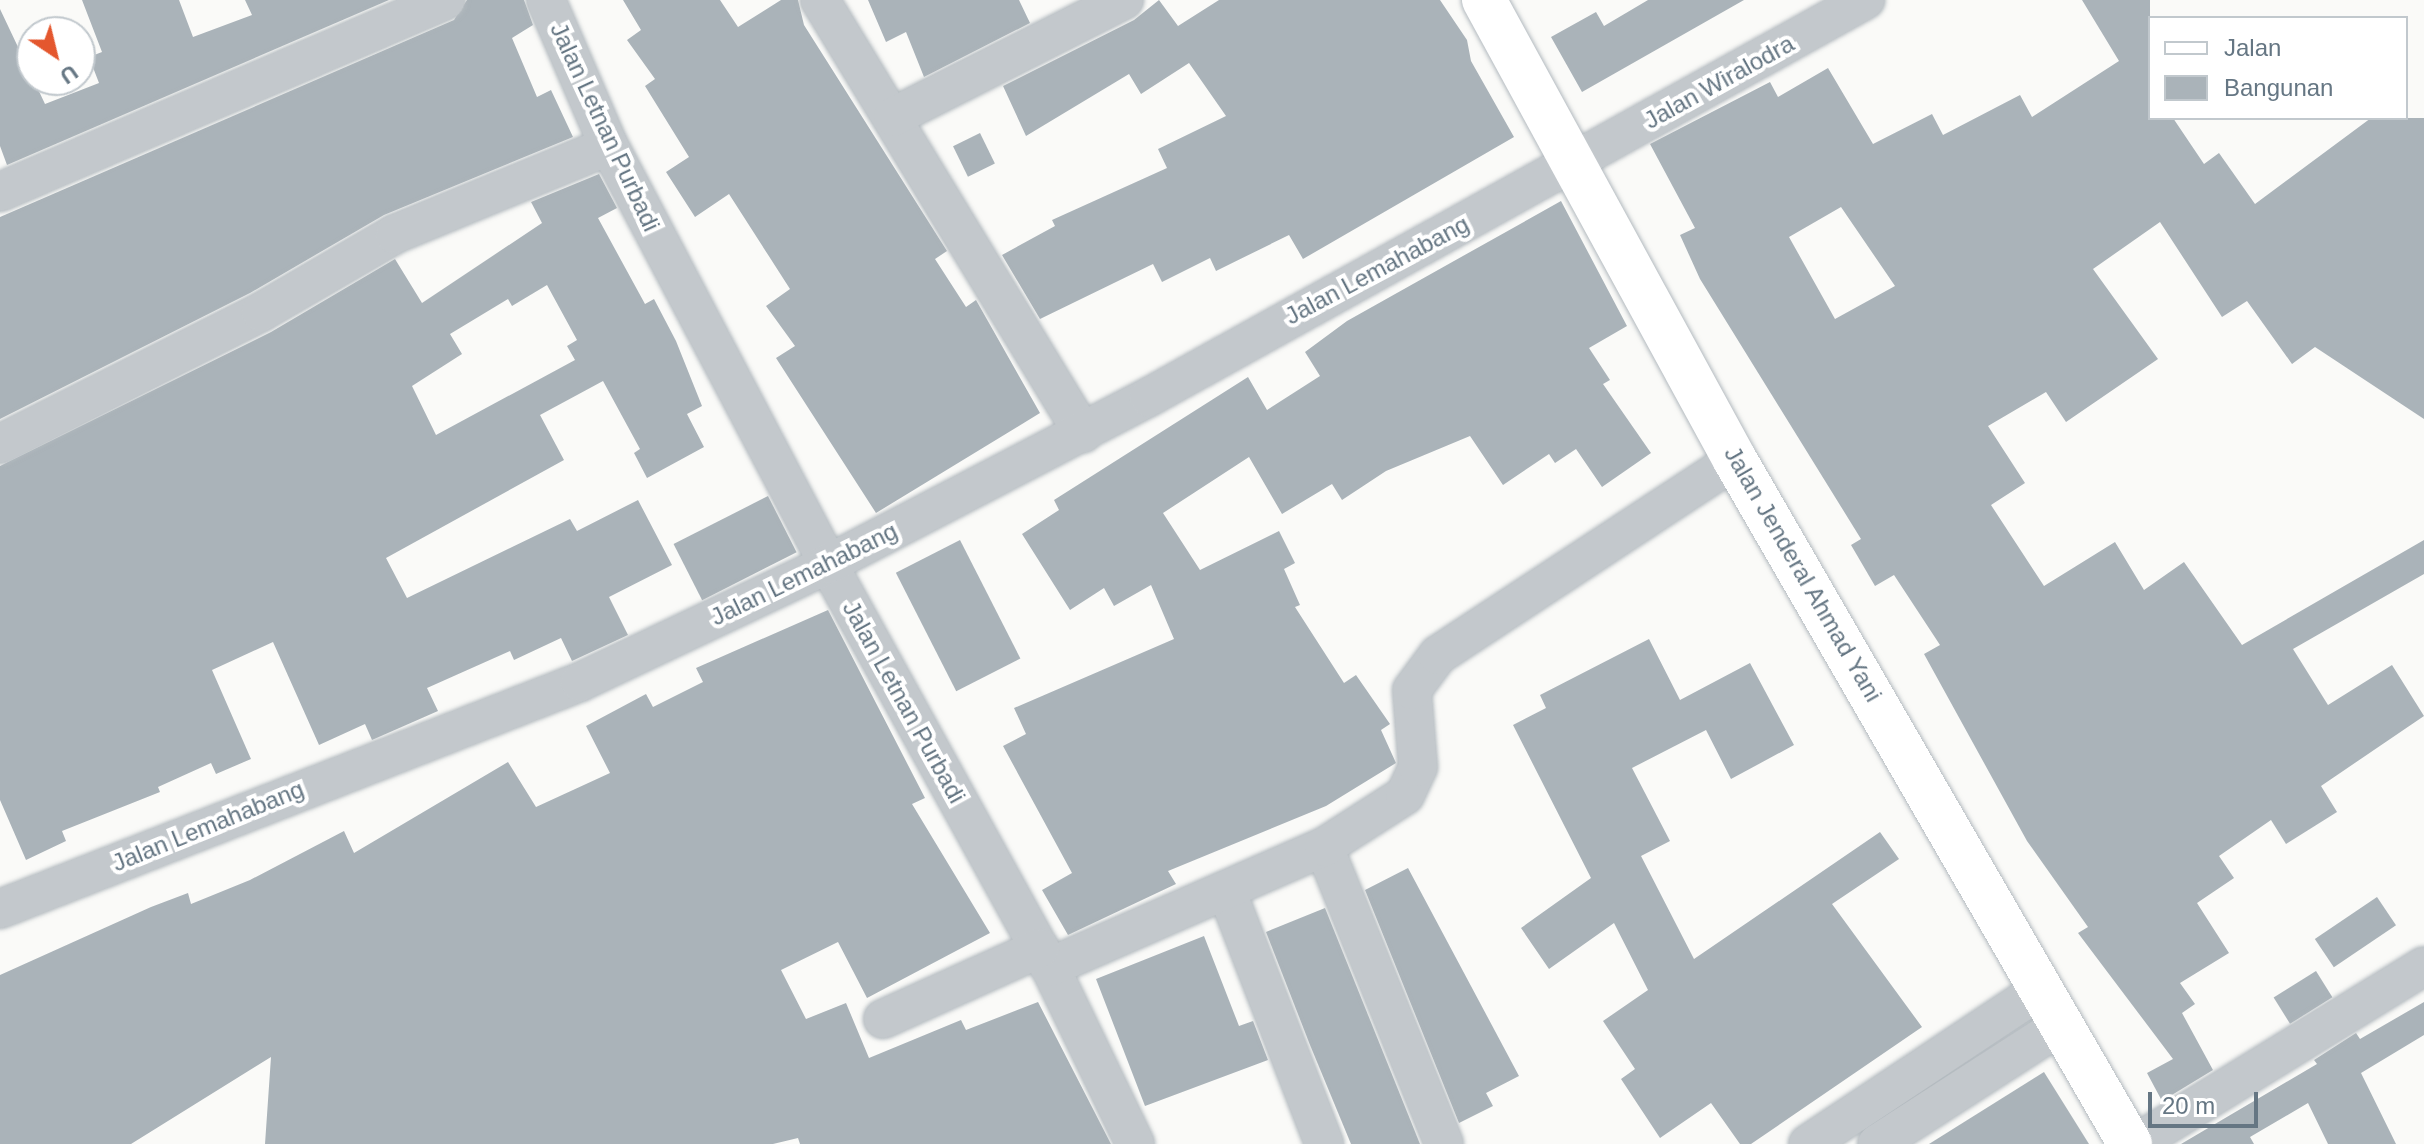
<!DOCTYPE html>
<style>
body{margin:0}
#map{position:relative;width:2424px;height:1144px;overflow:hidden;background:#fafaf8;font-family:Helvetica,sans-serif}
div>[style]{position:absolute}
.building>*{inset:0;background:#aab3b9;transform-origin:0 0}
.roads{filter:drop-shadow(0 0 2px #b3babf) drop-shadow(0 0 2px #b3babf)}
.street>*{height:38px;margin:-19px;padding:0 19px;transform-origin:19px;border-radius:19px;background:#c3c8cc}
.secondary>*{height:44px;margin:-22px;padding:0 22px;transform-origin:22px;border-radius:22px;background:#fff}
span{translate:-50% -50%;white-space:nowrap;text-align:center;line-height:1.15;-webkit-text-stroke:8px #fff;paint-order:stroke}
.street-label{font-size:24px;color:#657683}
.legend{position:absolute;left:2148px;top:16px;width:260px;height:104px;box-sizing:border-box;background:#fff;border:2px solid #c1c8cd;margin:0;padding:10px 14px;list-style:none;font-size:24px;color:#657683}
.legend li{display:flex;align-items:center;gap:16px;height:40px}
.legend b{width:40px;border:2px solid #c1c8cd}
.north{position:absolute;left:16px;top:16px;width:80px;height:80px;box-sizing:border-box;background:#fff;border:2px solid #c1c8cd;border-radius:50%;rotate:145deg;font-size:22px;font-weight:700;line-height:32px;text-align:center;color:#657683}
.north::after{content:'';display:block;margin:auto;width:28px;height:36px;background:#e4572e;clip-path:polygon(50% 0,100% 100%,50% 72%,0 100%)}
.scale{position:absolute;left:2148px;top:1092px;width:110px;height:36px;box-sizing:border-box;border:4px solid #657683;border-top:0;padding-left:10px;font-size:24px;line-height:28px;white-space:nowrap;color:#657683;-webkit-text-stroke:6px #fff;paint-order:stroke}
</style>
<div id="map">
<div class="building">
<i style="clip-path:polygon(82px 0,179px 0,193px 37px,252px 15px,245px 0,389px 0,7px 165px,0 146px,0 9px,45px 104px,99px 83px,89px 57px,102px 52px)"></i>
<i style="clip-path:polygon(467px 0,524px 0,533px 25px,512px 38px,537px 97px,551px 90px,573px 137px,384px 215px,250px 293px,0 419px,0 217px,454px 20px)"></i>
<i style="clip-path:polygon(623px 0,720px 0,738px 27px,781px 0,798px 0,804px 25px,947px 251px,935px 259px,966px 307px,976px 300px,1040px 413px,876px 513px,776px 358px,795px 346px,766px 306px,790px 289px,729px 194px,695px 217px,666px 172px,689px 157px,645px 86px,655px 79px,627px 40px,641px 30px)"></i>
<i style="clip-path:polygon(868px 0,1019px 0,1030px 23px,924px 77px,906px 32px,886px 42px)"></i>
<i style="clip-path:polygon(1159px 0,1178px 26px,1219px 0,1440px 0,1467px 40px,1471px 61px,1514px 137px,1303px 259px,1289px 235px,1216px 271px,1210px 258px,1162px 282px,1153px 264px,1040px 319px,1002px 255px,1055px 226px,1052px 220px,1167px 168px,1158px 149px,1226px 116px,1189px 63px,1141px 94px,1129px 74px,1026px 136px,1003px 86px,1134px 20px)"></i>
<i style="clip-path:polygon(1648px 0,1744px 0,1582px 92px,1551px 37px,1596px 12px,1604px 26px)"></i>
<i style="clip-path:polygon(evenodd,2082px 0,2150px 0,2150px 118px,2173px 118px,2204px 164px,2219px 153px,2255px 204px,2371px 118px,2424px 118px,2424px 419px,2315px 347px,2292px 364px,2247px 301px,2222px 317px,2160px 222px,2093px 269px,2158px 359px,2066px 422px,2046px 392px,1988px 426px,2025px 483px,1991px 505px,2044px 586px,2115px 542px,2144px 590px,2184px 562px,2242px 645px,2424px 540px,2424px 574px,2293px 649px,2328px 705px,2392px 665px,2424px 716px,2321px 786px,2337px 812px,2286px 844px,2271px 820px,2219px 856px,2234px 878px,2197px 903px,2229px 953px,2180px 983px,2195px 1004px,2182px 1013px,2213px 1070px,2162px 1101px,2147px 1073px,2173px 1059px,2078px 933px,2088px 927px,2027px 841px,1924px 654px,1940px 645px,1894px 575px,1875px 586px,1851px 545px,1861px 539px,1700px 279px,1680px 235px,1695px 228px,1650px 144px,1770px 82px,1778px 97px,1828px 68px,1873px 144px,1932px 114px,1943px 135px,2020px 95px,2032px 117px,2119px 61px,2082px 0,1841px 207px,1895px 286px,1835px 319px,1789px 237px,1841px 207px)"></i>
<i style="left:980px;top:133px;width:34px;height:30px;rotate:64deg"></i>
<i style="clip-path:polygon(evenodd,599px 174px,617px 208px,598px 218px,645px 304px,654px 299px,676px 341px,702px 406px,687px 414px,704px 447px,647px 478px,634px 453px,640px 449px,603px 381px,540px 415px,564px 460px,386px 558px,407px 598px,570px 519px,577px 531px,638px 500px,672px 565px,609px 597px,628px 635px,572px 661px,561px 638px,514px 660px,510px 651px,427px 688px,438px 711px,372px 740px,365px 724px,319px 745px,273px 642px,212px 670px,251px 759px,216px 774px,211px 763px,158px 787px,160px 792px,62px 831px,66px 841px,26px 860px,0 800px,0 466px,271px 332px,395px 259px,422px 303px,542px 223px,531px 202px,599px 174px,547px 285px,577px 340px,567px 346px,575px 360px,436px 435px,412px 386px,462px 354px,450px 334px,508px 299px,512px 306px,547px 285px)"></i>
<i style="clip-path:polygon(1561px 201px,1627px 326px,1589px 348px,1610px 380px,1603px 384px,1651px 453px,1602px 487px,1576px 449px,1555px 463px,1549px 454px,1503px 485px,1470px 436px,1386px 471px,1342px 500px,1332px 484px,1282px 514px,1249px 457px,1163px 513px,1200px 570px,1279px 531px,1295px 563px,1284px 569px,1300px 605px,1295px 607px,1344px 683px,1356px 675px,1390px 724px,1381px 730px,1396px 763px,1326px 806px,1168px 871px,1176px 884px,1068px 935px,1042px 890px,1072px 873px,1003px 746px,1026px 734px,1014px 708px,1174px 639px,1151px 585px,1114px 606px,1104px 588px,1070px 610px,1022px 534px,1059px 510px,1054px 500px,1248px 377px,1267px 410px,1320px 376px,1305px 352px,1347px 321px)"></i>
<i style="left:768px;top:496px;width:63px;height:106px;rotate:63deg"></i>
<i style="left:960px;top:540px;width:133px;height:72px;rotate:63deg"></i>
<i style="clip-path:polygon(828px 610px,925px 798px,912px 804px,990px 933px,867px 998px,838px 942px,781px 970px,806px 1019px,846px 1003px,869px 1058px,961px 1020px,966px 1030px,1038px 1002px,1111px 1144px,800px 1144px,798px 1138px,773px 1144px,265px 1144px,271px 1057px,131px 1144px,0 1144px,0 975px,151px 907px,188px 893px,191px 904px,250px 880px,344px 831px,354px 853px,508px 762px,536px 807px,610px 773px,586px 726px,646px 694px,653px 707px,703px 682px,696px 668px)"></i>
<i style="clip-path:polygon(1649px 639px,1680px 700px,1750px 663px,1794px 745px,1731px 779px,1706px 730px,1632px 768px,1670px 841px,1641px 856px,1694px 959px,1880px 832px,1899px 859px,1832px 904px,1922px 1027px,1751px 1144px,1740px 1144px,1711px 1103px,1660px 1138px,1621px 1079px,1635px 1069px,1603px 1021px,1648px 990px,1614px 923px,1549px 969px,1521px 928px,1591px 878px,1513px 725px,1546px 708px,1540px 695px)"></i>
<i style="clip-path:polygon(1408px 868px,1519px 1076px,1486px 1093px,1493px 1106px,1459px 1123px,1365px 890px)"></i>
<i style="left:2377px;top:897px;width:34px;height:75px;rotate:56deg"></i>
<i style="clip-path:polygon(1325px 908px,1420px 1144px,1351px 1144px,1310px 1045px,1266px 932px)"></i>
<i style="clip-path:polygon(1204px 936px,1239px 1026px,1253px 1021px,1268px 1060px,1145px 1106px,1096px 979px)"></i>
<i style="left:2316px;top:971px;width:31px;height:50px;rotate:58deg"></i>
<i style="clip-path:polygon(2424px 1002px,2424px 1035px,2361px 1073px,2396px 1144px,2328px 1144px,2308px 1103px,2250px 1137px,2254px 1144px,2181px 1144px,2317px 1064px,2314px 1060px,2356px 1033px,2360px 1039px)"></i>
<i style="clip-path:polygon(2044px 1072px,2089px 1144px,1929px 1144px)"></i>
</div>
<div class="roads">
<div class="street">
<i style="left:546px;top:0;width:159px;rotate:66.7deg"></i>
<i style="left:609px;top:146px;width:472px;rotate:62.3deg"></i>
<i style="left:828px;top:564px;width:460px;rotate:61.2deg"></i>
<i style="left:1050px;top:967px;width:196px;rotate:64.3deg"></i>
<i style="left:820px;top:0;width:507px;rotate:58.73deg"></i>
<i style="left:893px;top:117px;width:259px;rotate:-26.9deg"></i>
<i style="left:0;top:192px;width:485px;rotate:-23.3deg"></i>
<i style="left:0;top:444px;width:292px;rotate:-26.8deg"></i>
<i style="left:261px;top:312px;width:155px;rotate:-30.2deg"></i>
<i style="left:395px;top:234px;width:231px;rotate:-22.4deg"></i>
<i style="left:1324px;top:847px;width:320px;rotate:68deg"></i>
<i style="left:1227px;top:892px;width:270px;rotate:68.9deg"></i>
<i style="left:0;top:909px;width:623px;rotate:-21.37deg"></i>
<i style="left:580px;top:682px;width:275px;rotate:-25.4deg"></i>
<i style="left:828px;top:564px;width:362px;rotate:-27.5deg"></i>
<i style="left:1149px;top:397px;width:819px;rotate:-29.01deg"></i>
<i style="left:1050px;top:967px;width:299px;rotate:-23.7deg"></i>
<i style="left:1324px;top:847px;width:96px;rotate:-32.7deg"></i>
<i style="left:1405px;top:795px;width:31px;rotate:-65deg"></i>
<i style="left:1418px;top:767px;width:77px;rotate:-94.5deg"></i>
<i style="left:1412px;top:690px;width:44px;rotate:-53.4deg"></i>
<i style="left:1438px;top:655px;width:355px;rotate:-33.3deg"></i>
<i style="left:883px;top:1019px;width:172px;rotate:-24.3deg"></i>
<i style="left:1808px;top:1144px;width:280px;rotate:-33.6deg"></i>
<i style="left:1877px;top:1144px;width:220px;rotate:-32.8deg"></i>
<i style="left:2135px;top:1144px;width:339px;rotate:-31.6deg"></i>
</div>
<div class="secondary">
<i style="left:1484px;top:0;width:524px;rotate:61.38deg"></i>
<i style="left:1735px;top:460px;width:790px;rotate:59.99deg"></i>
</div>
</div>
<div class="street-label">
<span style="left:1719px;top:82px;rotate:-29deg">Jalan Wiralodra</span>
<span style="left:605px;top:127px;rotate:65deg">Jalan Letnan Purbadi</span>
<span style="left:1377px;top:270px;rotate:-28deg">Jalan Lemahabang</span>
<span style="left:804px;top:574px;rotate:-26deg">Jalan Lemahabang</span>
<span style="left:1803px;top:574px;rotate:60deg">Jalan Jenderal Ahmad Yani</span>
<span style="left:904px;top:702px;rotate:61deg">Jalan Letnan Purbadi</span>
<span style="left:208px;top:826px;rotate:-22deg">Jalan Lemahabang</span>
</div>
<ul class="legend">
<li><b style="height:10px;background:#fff"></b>Jalan</li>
<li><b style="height:22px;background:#aab3b9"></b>Bangunan</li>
</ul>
<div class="north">U</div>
<div class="scale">20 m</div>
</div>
